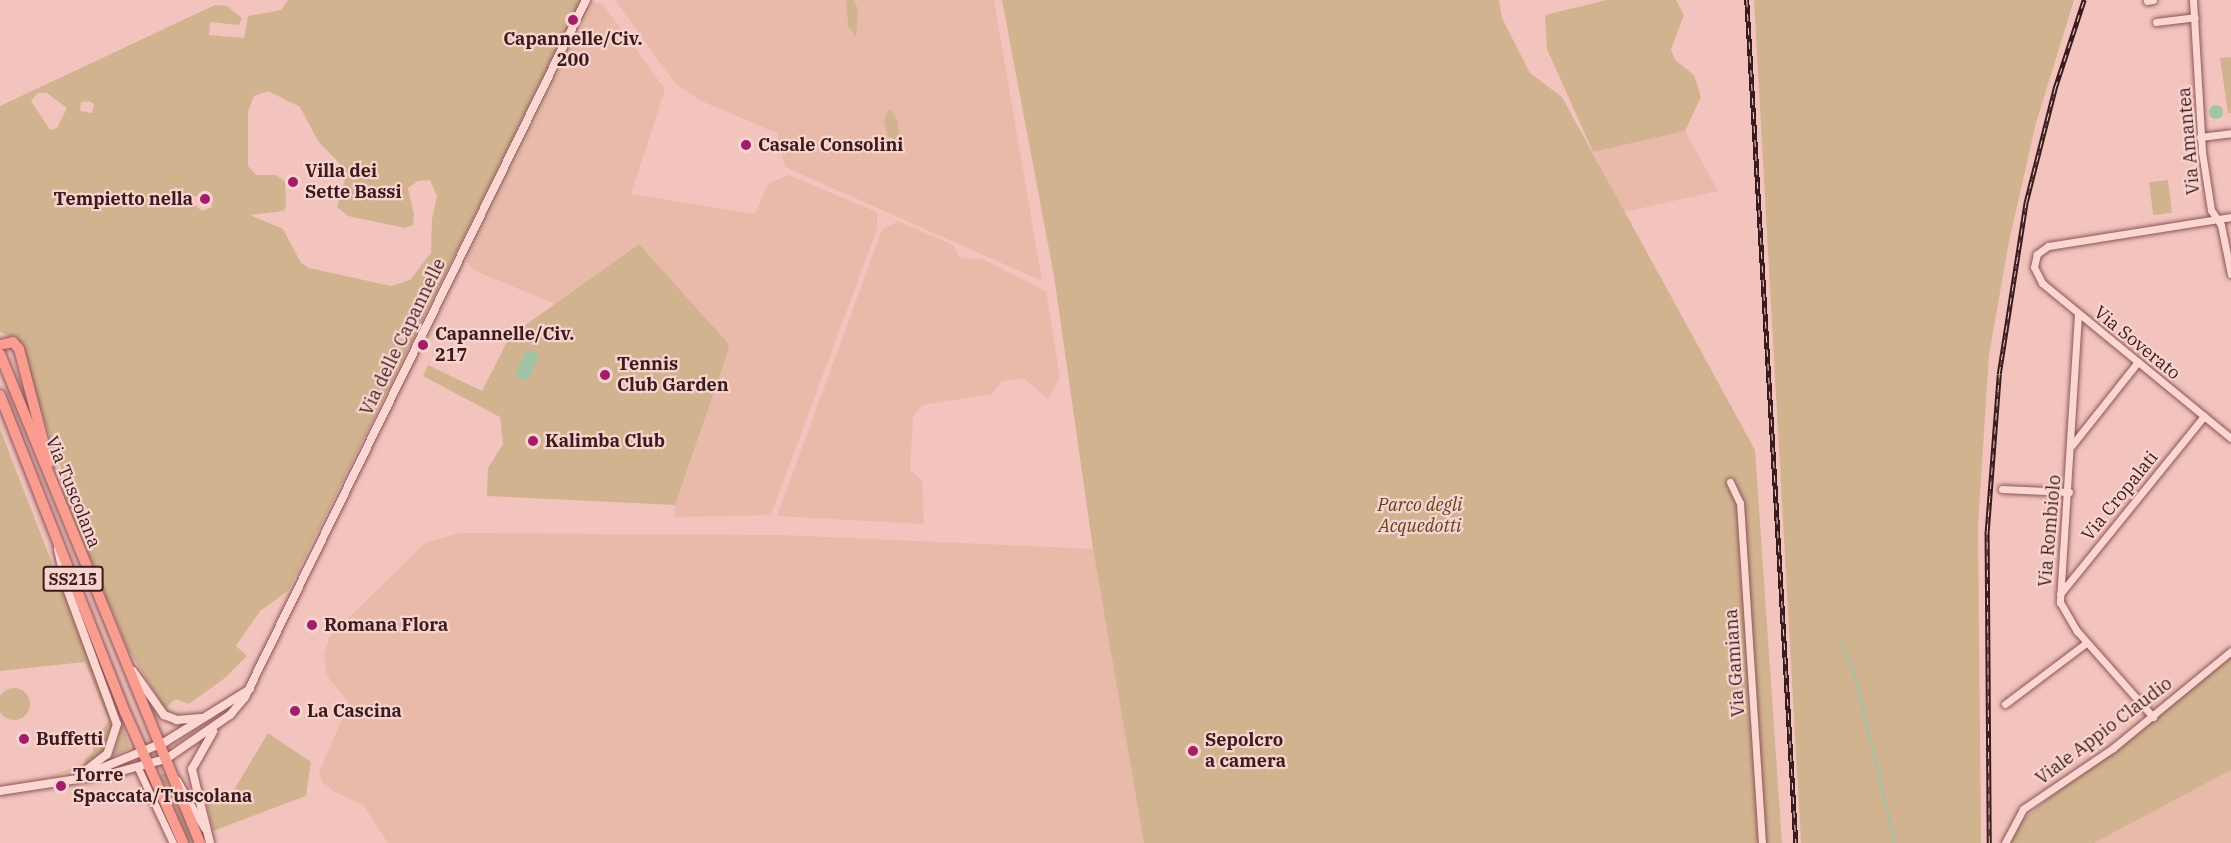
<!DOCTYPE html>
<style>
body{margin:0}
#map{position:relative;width:2231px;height:843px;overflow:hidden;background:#f2c4bd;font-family:"IBM Plex Serif",serif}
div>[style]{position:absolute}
.farmland>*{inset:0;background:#e9baaa}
.green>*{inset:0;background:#d2b390;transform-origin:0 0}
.round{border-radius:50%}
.water>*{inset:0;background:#a1c3a6;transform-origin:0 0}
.stream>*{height:2px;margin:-1px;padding:0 1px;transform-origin:1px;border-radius:1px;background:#a1c3a6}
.roads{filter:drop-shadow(0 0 2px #8c5457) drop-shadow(0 0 2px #8c5457)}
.minor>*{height:7px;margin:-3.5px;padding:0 3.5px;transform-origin:3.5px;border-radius:3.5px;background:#fcd7d1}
.tertiary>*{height:8px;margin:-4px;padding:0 4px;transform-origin:4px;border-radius:4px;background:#fcd7d1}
.primary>*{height:10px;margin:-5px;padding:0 5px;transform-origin:5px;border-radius:5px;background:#fb9c90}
.rail>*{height:4.5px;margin-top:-2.25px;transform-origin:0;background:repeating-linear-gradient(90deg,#f9d3ce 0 7px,#3a1b1e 0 14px);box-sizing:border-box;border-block:2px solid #3a1b1e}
.dots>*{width:16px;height:16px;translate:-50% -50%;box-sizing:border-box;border:3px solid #f9d3ce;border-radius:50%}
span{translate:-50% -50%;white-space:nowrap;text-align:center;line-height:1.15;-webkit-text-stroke:4.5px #f9d3ce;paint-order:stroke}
.shield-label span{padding:2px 4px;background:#f9d3ce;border:2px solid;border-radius:4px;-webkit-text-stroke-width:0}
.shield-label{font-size:16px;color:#3a1b1e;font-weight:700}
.poi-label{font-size:18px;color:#3a1b1e;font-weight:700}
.left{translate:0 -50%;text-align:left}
.right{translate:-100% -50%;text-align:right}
.street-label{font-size:18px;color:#3a1b1e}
.park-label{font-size:18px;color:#59461f;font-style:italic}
</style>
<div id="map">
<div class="farmland">
<i style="clip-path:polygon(615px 0,846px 0,848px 26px,856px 36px,853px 0,994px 0,1042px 281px,785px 167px,777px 133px,701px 101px,675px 83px)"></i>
<i style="clip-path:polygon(594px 2px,603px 5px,665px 89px,631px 194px,755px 214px,768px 184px,788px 175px,877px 212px,877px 229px,771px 515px,675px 517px,675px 505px,729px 349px,727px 342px,639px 244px,555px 304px,473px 270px,466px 260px)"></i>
<i style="clip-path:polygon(1685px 131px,1718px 191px,1624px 212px,1593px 152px)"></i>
<i style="clip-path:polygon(898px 221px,953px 245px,960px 258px,982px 259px,1046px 291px,1060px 377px,1048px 399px,1023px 378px,1002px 381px,992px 394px,922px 405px,913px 417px,910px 470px,922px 480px,924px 524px,777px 516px,882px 230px)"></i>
<i style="clip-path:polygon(459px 533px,782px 535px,1093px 549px,1144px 843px,388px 843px,363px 805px,335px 792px,323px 783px,319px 772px,349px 703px,327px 676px,324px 655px,329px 637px,425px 543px)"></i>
<i style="clip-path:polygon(2231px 770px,2231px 843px,2094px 843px)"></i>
</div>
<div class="green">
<i style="clip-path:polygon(evenodd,288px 0,581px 0,288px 591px,260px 611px,236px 646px,247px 656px,225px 678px,189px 704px,175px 699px,165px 709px,128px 649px,62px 492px,61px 469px,17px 340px,0 332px,0 106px,215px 5px,227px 6px,242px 18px,239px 25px,210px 22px,209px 35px,244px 38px,248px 16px,281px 10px,288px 0,268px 91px,300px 107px,318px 141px,342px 166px,345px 180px,337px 207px,348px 216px,405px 228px,413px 225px,414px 215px,408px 188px,418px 181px,430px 180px,437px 196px,432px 219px,431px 253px,410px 280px,391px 286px,309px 268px,301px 263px,283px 229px,250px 215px,284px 211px,286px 205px,285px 181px,276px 175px,256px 175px,248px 166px,248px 112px,254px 96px,268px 91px,288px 0,38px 93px,47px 93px,67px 108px,57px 128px,50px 130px,31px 101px,38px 93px,288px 0,89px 101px,94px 104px,92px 113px,80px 111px,81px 102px,89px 101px,288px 0,202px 194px,211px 196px,212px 207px,202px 211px,192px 203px,193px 197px,202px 194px)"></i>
<i style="clip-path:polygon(846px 0,853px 0,858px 9px,856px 37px,848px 26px)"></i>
<i style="clip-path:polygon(1002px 0,1499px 0,1502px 18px,1530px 73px,1562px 97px,1755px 450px,1782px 843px,1144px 843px,1093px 549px,1054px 276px)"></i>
<i style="clip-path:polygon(1607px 0,1676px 0,1684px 15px,1671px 49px,1675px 60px,1694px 75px,1701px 97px,1685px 131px,1593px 152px,1547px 49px,1545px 15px)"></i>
<i style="clip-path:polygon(1754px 0,2074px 0,2036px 123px,2009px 241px,1989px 355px,1978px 525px,1981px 843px,1801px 843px)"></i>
<i style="clip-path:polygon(2231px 57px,2231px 113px,2228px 113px,2220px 58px)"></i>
<i style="clip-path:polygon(890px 108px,898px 122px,899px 133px,894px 142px,887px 135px,884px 120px)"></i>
<i style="left:2168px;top:180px;width:33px;height:19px;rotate:83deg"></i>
<i style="clip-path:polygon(639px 244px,727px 342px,729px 349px,675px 505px,487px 496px,488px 468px,503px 444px,500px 417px,423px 376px,428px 365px,482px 391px,510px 336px)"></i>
<i style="clip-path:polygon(0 429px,111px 715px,112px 731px,103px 754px,85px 767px,52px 775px,86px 764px,84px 760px,93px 752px,93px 741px,109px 721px,85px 662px,0 671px)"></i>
<i style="clip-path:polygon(2231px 651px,2231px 770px,2094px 843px,2009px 843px,2021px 821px)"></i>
<i class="round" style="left:-2px;top:688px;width:32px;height:32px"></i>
<i style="clip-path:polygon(121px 720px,130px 748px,112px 757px,119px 739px)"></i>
<i style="clip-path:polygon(268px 733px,311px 762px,306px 796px,213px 831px,206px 800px,231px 795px)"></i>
<i style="clip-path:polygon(166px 773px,194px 843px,189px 843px,160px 775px)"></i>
</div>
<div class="water">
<i class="round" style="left:2209px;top:105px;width:14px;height:14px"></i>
<i style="left:527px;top:349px;width:14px;height:29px;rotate:25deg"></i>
</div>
<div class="stream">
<i style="left:1842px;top:643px;width:32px;rotate:68deg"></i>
<i style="left:1854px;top:673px;width:175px;rotate:76.4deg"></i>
</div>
<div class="roads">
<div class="minor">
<i style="left:2193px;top:0;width:152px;rotate:86.6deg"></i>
<i style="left:2202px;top:152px;width:59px;rotate:81.2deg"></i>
<i style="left:2211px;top:210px;width:18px;rotate:56deg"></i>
<i style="left:2221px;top:225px;width:50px;rotate:78.5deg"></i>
<i style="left:2147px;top:1px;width:6px;rotate:-9deg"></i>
<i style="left:2156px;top:22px;width:39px;rotate:-7deg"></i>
<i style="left:2200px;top:137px;width:31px;rotate:-7deg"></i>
<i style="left:2231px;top:217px;width:185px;rotate:171deg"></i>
<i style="left:2048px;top:246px;width:14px;rotate:144deg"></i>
<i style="left:2037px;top:254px;width:13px;rotate:103deg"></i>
<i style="left:2034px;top:267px;width:18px;rotate:63deg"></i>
<i style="left:2042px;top:283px;width:244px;rotate:39.4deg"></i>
<i style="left:2078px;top:314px;width:289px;rotate:93.6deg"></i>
<i style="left:2060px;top:602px;width:34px;rotate:60deg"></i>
<i style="left:2077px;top:631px;width:115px;rotate:48.5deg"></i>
<i style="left:2072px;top:445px;width:105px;rotate:-51.6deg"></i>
<i style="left:1730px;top:482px;width:23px;rotate:65deg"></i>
<i style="left:1740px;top:503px;width:341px;rotate:86.3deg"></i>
<i style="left:2002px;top:489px;width:67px;rotate:2.6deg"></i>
<i style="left:2060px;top:594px;width:229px;rotate:-51deg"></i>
<i style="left:2005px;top:704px;width:101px;rotate:-37deg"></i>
<i style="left:138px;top:768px;width:83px;rotate:65deg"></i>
<i style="left:177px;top:780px;width:55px;rotate:60.6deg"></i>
<i style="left:2005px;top:843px;width:38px;rotate:-62deg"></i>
<i style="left:2023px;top:809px;width:109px;rotate:-34.1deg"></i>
<i style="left:2113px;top:748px;width:153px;rotate:-39.4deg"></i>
</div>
<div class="tertiary">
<i style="left:58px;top:549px;width:35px;rotate:78deg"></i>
<i style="left:65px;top:583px;width:150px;rotate:69.8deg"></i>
<i style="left:117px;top:724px;width:32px;rotate:108deg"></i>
<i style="left:107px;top:754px;width:36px;rotate:142deg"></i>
<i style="left:133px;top:671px;width:54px;rotate:54.8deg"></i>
<i style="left:164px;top:715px;width:14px;rotate:21deg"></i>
<i style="left:177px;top:720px;width:24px;rotate:-5deg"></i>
<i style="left:92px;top:772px;width:79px;rotate:-22.3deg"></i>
<i style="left:165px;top:742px;width:100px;rotate:-31.9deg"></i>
<i style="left:0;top:791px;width:111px;rotate:-8.8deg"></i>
<i style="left:110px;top:774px;width:58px;rotate:-15deg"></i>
<i style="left:166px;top:759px;width:78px;rotate:-34.5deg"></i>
<i style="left:230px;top:715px;width:23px;rotate:-50deg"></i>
<i style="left:245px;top:697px;width:776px;rotate:-63.93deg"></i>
<i style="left:210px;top:843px;width:76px;rotate:-103.7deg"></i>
<i style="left:192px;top:769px;width:43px;rotate:-60.4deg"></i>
</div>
<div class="primary">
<i style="left:0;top:345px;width:13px;rotate:-13deg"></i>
<i style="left:13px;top:342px;width:9px;rotate:49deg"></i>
<i style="left:19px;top:349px;width:118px;rotate:75.3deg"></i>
<i style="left:0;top:354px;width:528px;rotate:67.76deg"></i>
<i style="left:0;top:395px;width:341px;rotate:68.5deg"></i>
<i style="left:125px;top:712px;width:143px;rotate:66.1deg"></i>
</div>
</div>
<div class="rail">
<i style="left:1747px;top:0;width:844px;rotate:86.67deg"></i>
<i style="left:1989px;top:843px;width:312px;rotate:-90.4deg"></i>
<i style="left:1987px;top:531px;width:157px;rotate:-85.6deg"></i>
<i style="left:1999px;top:374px;width:174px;rotate:-81.1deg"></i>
<i style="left:2026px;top:202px;width:118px;rotate:-75.7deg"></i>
<i style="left:2055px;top:88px;width:93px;rotate:-71.8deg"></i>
</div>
<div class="dots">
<i style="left:573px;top:20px;background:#a21e6b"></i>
<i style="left:746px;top:145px;background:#a21e6b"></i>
<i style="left:293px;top:182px;background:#a21e6b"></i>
<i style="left:205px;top:199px;background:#a21e6b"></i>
<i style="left:423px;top:345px;background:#a21e6b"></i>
<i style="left:605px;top:375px;background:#a21e6b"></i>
<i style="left:533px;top:441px;background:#a21e6b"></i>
<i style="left:312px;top:625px;background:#a21e6b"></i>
<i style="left:295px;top:711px;background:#a21e6b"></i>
<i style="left:24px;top:739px;background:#a21e6b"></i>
<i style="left:1193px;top:751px;background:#a21e6b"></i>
<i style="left:61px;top:786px;background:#a21e6b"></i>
</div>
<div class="shield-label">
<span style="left:73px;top:579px">SS215</span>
</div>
<div class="poi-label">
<span style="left:573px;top:50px">Capannelle/Civ.<br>200</span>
<span class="left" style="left:758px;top:145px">Casale Consolini</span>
<span class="left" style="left:305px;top:182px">Villa dei<br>Sette Bassi</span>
<span class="right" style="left:193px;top:199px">Tempietto nella</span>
<span class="left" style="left:435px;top:345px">Capannelle/Civ.<br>217</span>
<span class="left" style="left:617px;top:375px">Tennis<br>Club Garden</span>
<span class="left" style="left:545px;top:441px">Kalimba Club</span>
<span class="left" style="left:324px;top:625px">Romana Flora</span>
<span class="left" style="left:307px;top:711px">La Cascina</span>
<span class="left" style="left:36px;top:739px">Buffetti</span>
<span class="left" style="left:1205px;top:751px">Sepolcro<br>a camera</span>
<span class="left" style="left:73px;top:786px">Torre<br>Spaccata/Tuscolana</span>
</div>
<div class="street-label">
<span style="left:2189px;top:141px;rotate:-95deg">Via Amantea</span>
<span style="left:403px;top:337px;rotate:-64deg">Via delle Capannelle</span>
<span style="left:2137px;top:343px;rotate:39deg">Via Soverato</span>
<span style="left:73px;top:492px;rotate:68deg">Via Tuscolana</span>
<span style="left:2120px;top:496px;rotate:-51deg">Via Cropalati</span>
<span style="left:2050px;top:531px;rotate:-85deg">Via Rombiolo</span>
<span style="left:1735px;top:663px;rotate:-94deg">Via Gamiana</span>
<span style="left:2104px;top:731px;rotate:-37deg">Viale Appio Claudio</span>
</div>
<div class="park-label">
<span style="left:1420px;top:516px">Parco degli<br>Acquedotti</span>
</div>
</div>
